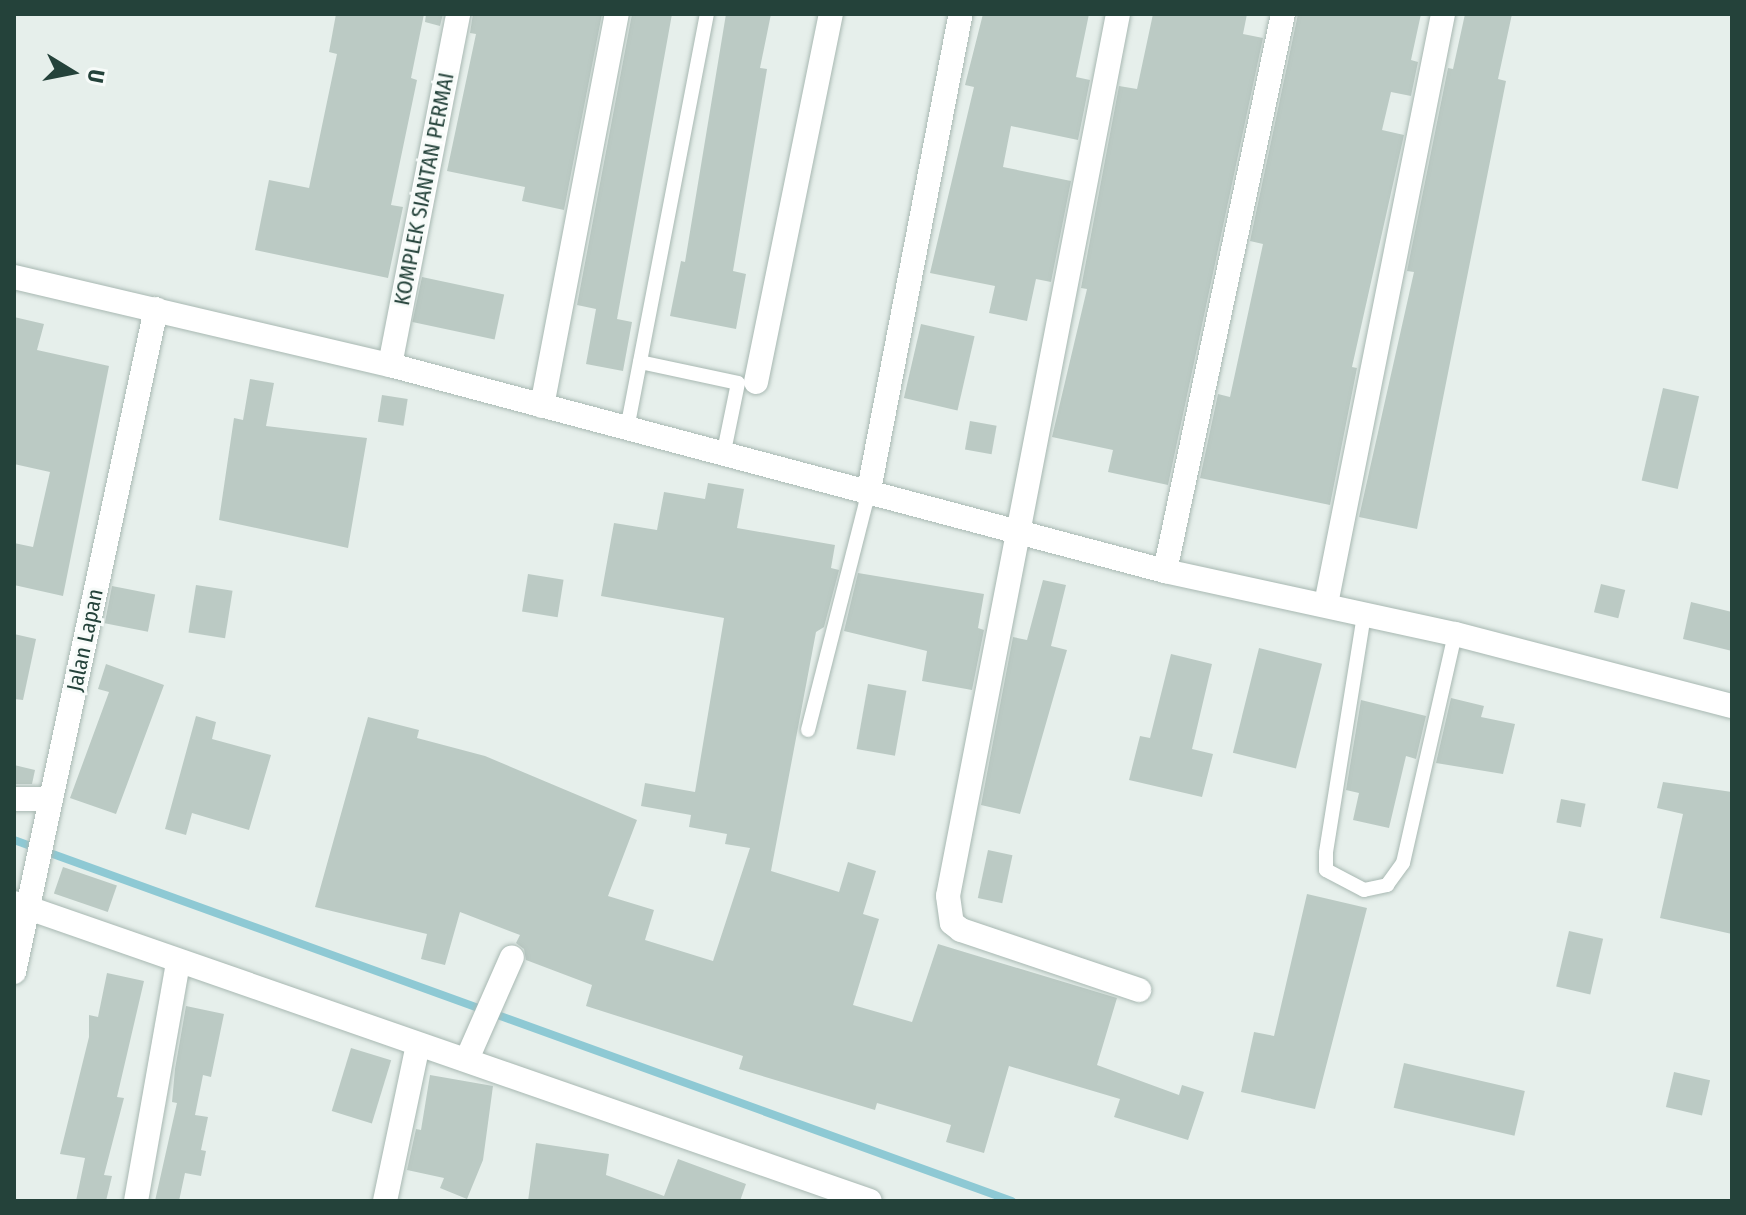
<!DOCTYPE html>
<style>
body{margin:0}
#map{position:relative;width:1746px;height:1215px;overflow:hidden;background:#e6efeb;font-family:"Fira Sans Condensed",sans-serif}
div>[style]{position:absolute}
.stream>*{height:8px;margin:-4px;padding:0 4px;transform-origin:4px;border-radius:4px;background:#8ec9d4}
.building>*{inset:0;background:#bbcac4;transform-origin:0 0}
.roads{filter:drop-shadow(0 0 2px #a8b8b2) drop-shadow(0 0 2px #a8b8b2)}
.service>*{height:14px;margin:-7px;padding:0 7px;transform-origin:7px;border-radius:7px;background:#fff}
.minor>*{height:24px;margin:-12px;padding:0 12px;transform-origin:12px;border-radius:12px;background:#fff}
.tertiary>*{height:24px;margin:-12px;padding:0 12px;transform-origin:12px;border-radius:12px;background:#fff}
span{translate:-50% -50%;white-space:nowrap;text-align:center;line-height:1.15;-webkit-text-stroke:6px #f7fbf9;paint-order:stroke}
.street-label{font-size:22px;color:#24423a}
.frame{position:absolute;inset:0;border:16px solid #24423a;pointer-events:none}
.north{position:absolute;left:32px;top:32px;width:80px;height:80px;-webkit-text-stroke:6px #f7fbf9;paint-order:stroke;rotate:100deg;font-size:22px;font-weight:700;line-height:32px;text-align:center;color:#24423a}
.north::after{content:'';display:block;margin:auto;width:28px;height:36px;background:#24423a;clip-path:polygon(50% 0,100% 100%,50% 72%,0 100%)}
</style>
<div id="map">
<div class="stream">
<i style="left:14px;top:840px;width:1061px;rotate:19.89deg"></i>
</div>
<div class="building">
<i style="clip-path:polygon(336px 14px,424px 14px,411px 78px,417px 80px,391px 205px,403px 207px,388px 278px,255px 250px,269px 180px,309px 188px,337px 54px,329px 52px)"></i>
<i style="clip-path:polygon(426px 14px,443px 14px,440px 26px,425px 22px)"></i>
<i style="clip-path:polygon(473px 14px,602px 14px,564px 210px,522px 201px,525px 187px,447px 171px,476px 34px,470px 33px)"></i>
<i style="clip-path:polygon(632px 14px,672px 14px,617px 319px,632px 322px,623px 371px,586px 364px,596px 309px,577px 305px)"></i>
<i style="clip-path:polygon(726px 14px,771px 14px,760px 68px,767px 69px,733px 271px,746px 274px,736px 329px,670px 316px,681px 261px,685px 262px)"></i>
<i style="clip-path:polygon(983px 14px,1089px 14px,1076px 77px,1090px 80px,1078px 140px,1011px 126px,1003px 167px,1071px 181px,1051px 282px,1036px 279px,1027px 321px,989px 313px,995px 286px,930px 273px,974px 87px,965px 85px)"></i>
<i style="clip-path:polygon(1153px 14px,1247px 14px,1243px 34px,1263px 38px,1168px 485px,1108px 472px,1113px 450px,1052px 437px,1087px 289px,1081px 288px,1119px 86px,1137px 89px)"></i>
<i style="clip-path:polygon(1298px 14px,1421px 14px,1411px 60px,1418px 62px,1411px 96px,1391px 92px,1382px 130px,1404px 135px,1352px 367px,1357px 368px,1330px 505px,1200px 478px,1218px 394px,1230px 397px,1263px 244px,1250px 241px)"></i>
<i style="clip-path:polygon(1465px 14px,1512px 14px,1498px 79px,1506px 81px,1417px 529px,1359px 517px,1414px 272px,1407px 271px,1448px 68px,1453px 69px)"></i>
<i style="left:422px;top:277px;width:84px;height:46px;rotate:12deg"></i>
<i style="clip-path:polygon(14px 317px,44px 324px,37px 350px,109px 366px,63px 596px,14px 585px,14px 543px,33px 547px,50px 472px,14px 464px)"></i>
<i style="left:921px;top:324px;width:55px;height:76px;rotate:13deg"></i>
<i style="clip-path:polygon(250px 379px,274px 383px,266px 426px,367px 438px,348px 548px,219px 520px,234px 418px,243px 420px)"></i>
<i style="left:1663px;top:388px;width:37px;height:95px;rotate:13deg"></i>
<i style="left:382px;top:395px;width:26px;height:27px;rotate:9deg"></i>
<i style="left:970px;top:421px;width:27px;height:29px;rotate:10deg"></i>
<i style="clip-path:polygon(708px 483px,744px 489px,737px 528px,835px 545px,831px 568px,839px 570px,824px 627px,816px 632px,771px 871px,839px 892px,848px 862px,876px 871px,863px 914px,879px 919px,853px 1005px,912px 1022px,938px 944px,1117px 998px,1097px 1065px,1179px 1095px,1182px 1085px,1204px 1092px,1188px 1140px,1114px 1117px,1120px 1099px,1009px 1066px,984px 1153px,946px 1142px,951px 1125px,877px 1103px,875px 1110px,739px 1069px,743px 1056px,586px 1006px,592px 985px,526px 960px,524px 949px,516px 943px,520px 935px,460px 912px,445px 965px,421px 959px,427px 934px,315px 907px,368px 717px,419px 730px,417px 738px,485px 756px,637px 820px,608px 896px,654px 910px,645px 940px,713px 961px,750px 848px,725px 844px,727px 834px,689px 827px,691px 815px,641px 806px,645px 783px,695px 792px,724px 618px,601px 596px,614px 523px,657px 530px,664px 492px,705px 499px)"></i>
<i style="clip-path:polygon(858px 573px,984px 594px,978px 628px,984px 630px,972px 690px,922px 681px,927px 651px,844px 631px)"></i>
<i style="left:528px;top:574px;width:36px;height:38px;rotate:9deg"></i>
<i style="clip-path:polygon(1043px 580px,1066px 585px,1051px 646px,1067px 650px,1020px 814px,981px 805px,1013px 637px,1027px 640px)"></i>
<i style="left:1601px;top:584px;width:25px;height:29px;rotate:14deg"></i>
<i style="left:196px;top:585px;width:37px;height:48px;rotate:9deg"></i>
<i style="left:112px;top:586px;width:44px;height:38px;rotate:11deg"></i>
<i style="clip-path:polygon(1691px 602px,1732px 612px,1732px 651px,1683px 639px)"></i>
<i style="clip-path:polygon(14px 634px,36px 639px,23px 700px,14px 699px)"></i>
<i style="left:1259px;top:648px;width:65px;height:108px;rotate:14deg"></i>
<i style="clip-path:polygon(1171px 654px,1212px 664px,1192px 749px,1213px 754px,1202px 797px,1129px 780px,1140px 736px,1150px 738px)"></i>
<i style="clip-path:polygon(106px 664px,164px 685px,116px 814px,70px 798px,109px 692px,98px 689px)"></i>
<i style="left:868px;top:684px;width:39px;height:66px;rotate:10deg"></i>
<i style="clip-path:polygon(1451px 698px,1484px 706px,1481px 717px,1515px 724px,1503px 774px,1436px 763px)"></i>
<i style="clip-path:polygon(1361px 700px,1426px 716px,1416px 759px,1406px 756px,1389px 828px,1353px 820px,1359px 793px,1346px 790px)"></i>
<i style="clip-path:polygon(196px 716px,216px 722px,212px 739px,271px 755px,249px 830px,192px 813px,186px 835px,165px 829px)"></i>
<i style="clip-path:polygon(14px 765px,35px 770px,32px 784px,14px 784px)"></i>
<i style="clip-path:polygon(1663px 782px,1732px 792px,1732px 934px,1660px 918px,1683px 814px,1657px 808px)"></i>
<i style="left:1561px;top:799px;width:25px;height:24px;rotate:11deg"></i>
<i style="left:988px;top:850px;width:25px;height:49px;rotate:12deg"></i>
<i style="left:63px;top:867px;width:57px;height:28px;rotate:19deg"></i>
<i style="clip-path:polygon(1307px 894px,1367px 908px,1315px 1109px,1241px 1092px,1254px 1032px,1274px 1036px)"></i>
<i style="left:1569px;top:931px;width:35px;height:57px;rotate:13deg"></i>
<i style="clip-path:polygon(107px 973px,144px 981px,117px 1097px,124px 1098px,104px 1175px,112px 1176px,106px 1201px,76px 1201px,85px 1158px,60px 1154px,89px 1037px,89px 1015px,98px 1017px)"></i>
<i style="clip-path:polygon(186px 1006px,224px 1014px,211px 1077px,203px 1075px,195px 1115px,208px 1117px,201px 1150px,206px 1151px,201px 1176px,185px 1173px,179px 1201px,155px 1201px,177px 1103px,172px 1102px,175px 1069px)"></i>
<i style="left:351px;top:1048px;width:42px;height:66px;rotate:17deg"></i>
<i style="left:1404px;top:1063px;width:124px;height:46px;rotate:13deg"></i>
<i style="left:1674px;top:1072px;width:37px;height:36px;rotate:13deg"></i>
<i style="clip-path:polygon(430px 1075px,493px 1086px,483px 1160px,467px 1199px,440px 1188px,444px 1178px,407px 1170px,416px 1129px,421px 1130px)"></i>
<i style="clip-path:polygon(536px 1143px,609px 1154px,606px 1175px,664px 1196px,678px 1159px,746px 1184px,740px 1201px,528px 1201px)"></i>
</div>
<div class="roads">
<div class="service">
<i style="left:640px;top:362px;width:100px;rotate:12.1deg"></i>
<i style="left:738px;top:383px;width:75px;rotate:101.6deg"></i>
<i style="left:627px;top:429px;width:423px;rotate:-79.1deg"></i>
<i style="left:1364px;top:615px;width:241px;rotate:99.1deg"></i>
<i style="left:1326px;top:853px;width:17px;rotate:90deg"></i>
<i style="left:1326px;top:870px;width:43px;rotate:27.8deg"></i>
<i style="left:1364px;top:890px;width:24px;rotate:-12deg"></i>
<i style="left:1387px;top:885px;width:27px;rotate:-54deg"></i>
<i style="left:1403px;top:863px;width:235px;rotate:-77.2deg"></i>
<i style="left:808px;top:730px;width:243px;rotate:-75.7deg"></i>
</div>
<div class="minor">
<i style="left:1118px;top:14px;width:898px;rotate:100.91deg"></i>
<i style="left:948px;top:896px;width:27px;rotate:82deg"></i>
<i style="left:952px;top:923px;width:11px;rotate:38deg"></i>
<i style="left:961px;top:930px;width:188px;rotate:18.6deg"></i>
<i style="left:390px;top:365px;width:358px;rotate:-79deg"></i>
<i style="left:756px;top:382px;width:376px;rotate:-78.5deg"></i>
<i style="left:542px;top:406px;width:399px;rotate:-79.2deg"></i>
<i style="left:868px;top:495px;width:490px;rotate:-79.1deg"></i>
<i style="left:1165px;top:571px;width:569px;rotate:-78.04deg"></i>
<i style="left:1326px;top:604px;width:601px;rotate:-78.78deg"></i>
<i style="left:14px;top:799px;width:36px"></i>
<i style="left:14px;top:903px;width:906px;rotate:19.19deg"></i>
<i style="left:14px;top:972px;width:678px;rotate:-77.91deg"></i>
<i style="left:467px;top:1059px;width:111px;rotate:-66.2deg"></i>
<i style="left:136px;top:1201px;width:242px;rotate:-80deg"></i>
<i style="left:385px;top:1201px;width:159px;rotate:-78.1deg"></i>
</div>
<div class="tertiary">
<i style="left:14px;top:277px;width:386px;rotate:13.2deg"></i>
<i style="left:390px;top:365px;width:802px;rotate:14.89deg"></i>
<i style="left:1165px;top:571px;width:297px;rotate:12.3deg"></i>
<i style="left:1455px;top:634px;width:286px;rotate:14.6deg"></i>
</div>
</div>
<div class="street-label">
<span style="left:424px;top:189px;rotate:-79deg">KOMPLEK SIANTAN PERMAI</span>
<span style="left:85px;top:640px;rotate:-78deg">Jalan Lapan</span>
</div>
<div class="frame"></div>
<div class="north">U</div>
</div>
